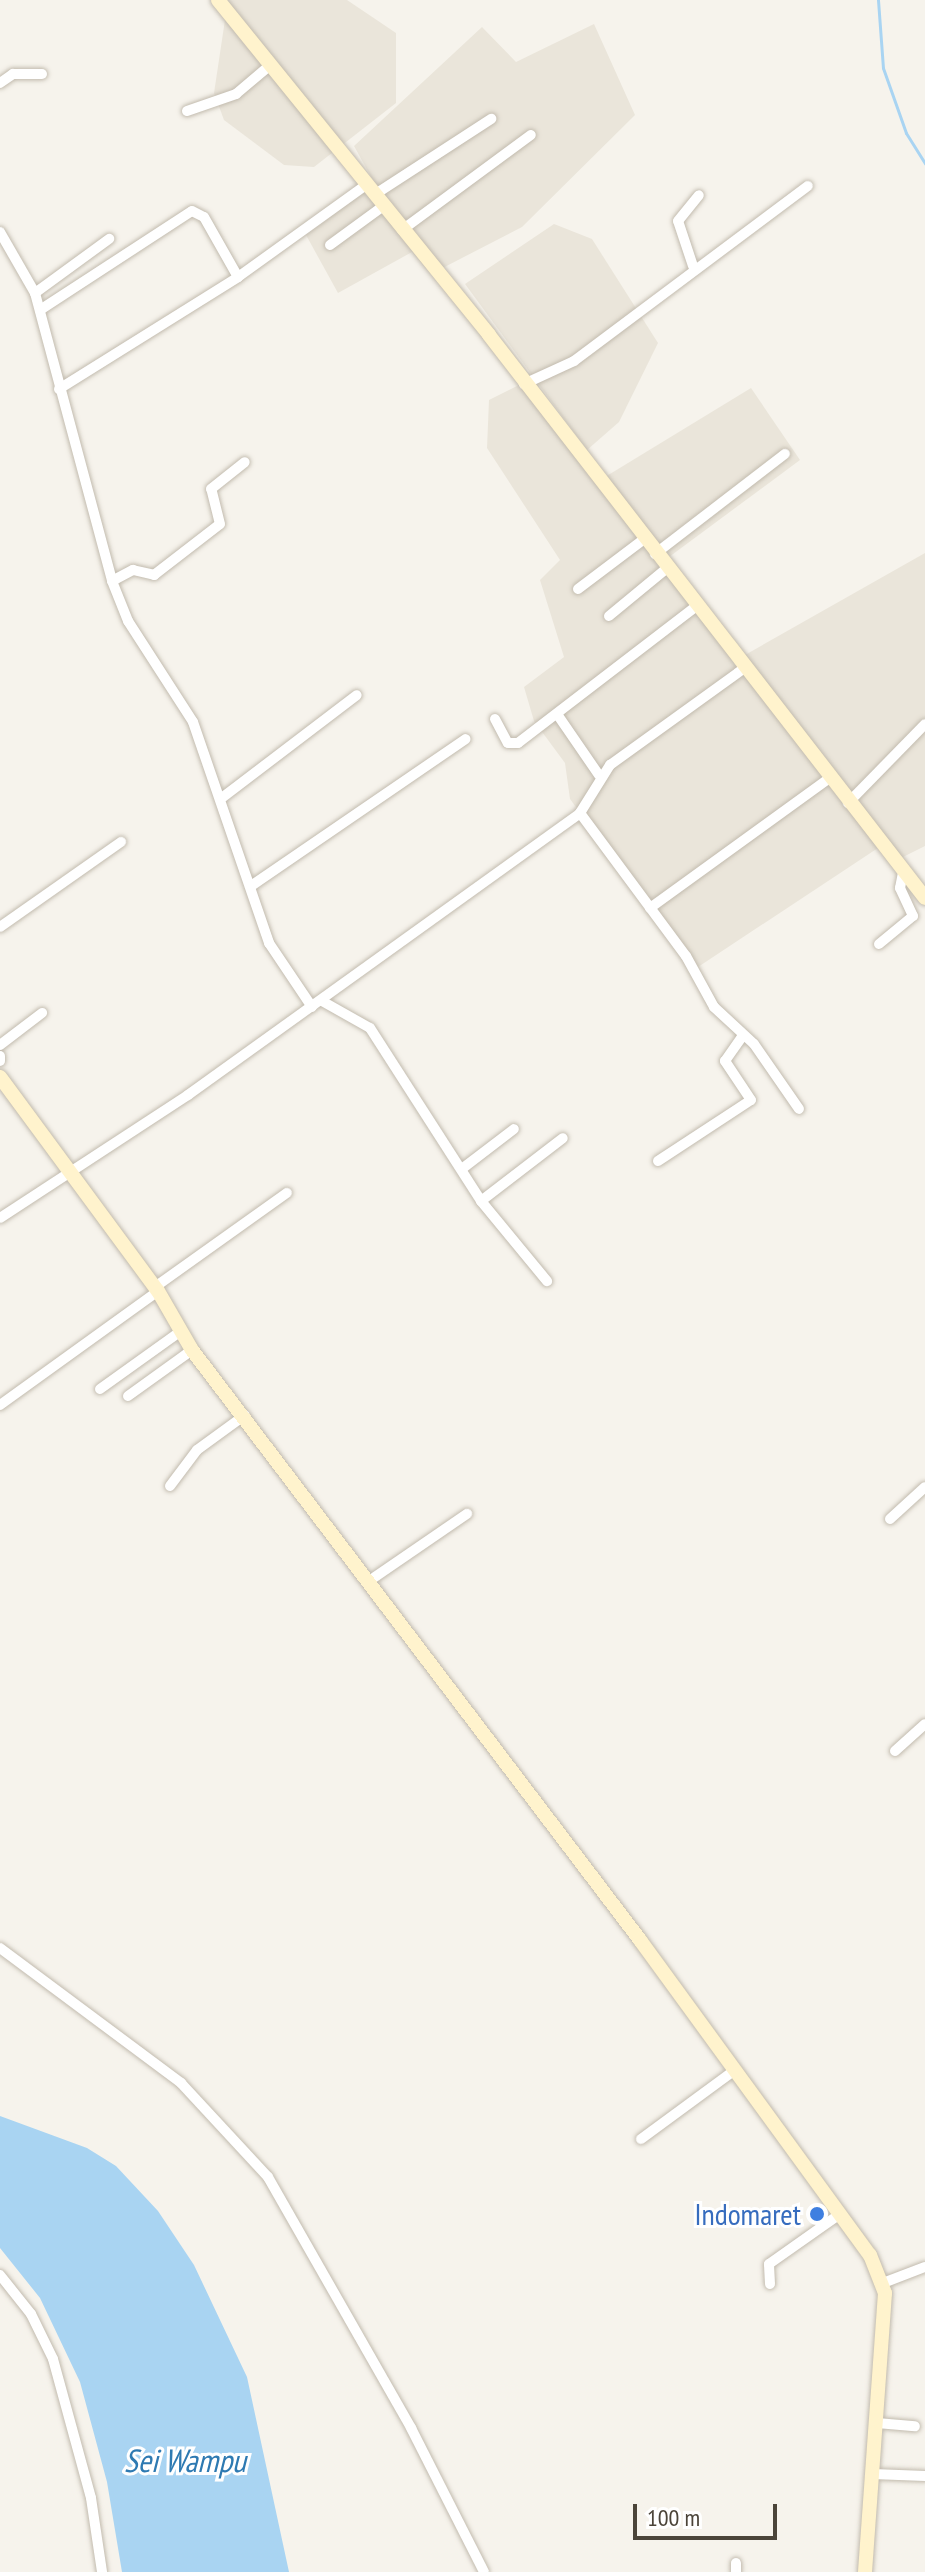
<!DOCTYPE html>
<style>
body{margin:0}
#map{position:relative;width:925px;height:2572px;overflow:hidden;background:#f6f3ec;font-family:"PT Sans Narrow",sans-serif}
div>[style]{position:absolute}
.residential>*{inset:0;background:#eae5da}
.water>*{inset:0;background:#a9d4f2}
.stream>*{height:3px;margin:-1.5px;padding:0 1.5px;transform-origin:1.5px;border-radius:1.5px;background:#a9d4f2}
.roads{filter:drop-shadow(0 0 2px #c2bbae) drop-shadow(0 0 2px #c2bbae)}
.street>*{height:10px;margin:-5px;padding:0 5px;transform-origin:5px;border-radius:5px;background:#fff}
.secondary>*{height:14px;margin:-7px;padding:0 7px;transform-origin:7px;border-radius:7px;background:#fff3cd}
.dots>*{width:22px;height:22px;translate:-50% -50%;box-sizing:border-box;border:4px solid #fff;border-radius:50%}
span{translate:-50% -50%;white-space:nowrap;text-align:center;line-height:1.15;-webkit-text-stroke:6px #fff;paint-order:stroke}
.shop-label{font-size:30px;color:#366cbe}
.right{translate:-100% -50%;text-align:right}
.water-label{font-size:32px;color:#2e7ab2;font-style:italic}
.scale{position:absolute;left:633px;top:2504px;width:144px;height:36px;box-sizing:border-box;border:4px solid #4b4439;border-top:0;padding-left:10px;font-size:24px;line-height:28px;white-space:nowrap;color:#4b4439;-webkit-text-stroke:6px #fff;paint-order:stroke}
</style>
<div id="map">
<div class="residential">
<i style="clip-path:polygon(228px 0,347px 0,396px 33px,396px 103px,314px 167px,284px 165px,224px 120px,214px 93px)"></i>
<i style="clip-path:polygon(594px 24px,635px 115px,522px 227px,431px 274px,412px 252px,338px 293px,306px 235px,375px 184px,354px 146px,482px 27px,516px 62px)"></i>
<i style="clip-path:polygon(554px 224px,592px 239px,658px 343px,619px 422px,587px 450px,465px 284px)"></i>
<i style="clip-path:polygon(523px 383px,745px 655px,925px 553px,925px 846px,901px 858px,881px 846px,695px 969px,570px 799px,565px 763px,534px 721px,524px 687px,564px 657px,540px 580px,560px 560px,487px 448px,489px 400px)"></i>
<i style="clip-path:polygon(751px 388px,800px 460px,669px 557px,605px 477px)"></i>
</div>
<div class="water">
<i style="clip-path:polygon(0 2116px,87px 2148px,116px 2166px,158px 2211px,194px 2265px,247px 2377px,289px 2572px,122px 2572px,107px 2482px,80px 2382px,40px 2298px,0 2248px)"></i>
</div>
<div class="stream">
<i style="left:878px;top:0;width:68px;rotate:85.8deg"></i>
<i style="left:883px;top:68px;width:69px;rotate:70.5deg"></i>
<i style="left:906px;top:133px;width:36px;rotate:58deg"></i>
</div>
<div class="roads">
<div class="street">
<i style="left:0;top:83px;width:16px;rotate:-35deg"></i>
<i style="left:13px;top:74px;width:29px"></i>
<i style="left:187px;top:111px;width:52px;rotate:-19.1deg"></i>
<i style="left:236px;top:94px;width:42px;rotate:-40.2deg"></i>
<i style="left:374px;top:195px;width:140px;rotate:-33deg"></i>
<i style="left:402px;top:230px;width:160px;rotate:-36.4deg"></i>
<i style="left:0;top:232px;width:70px;rotate:60.2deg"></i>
<i style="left:35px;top:293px;width:298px;rotate:75deg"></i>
<i style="left:112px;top:581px;width:43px;rotate:68.2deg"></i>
<i style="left:128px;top:621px;width:120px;rotate:57.2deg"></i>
<i style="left:193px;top:722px;width:234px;rotate:71deg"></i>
<i style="left:269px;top:943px;width:77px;rotate:56.1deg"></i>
<i style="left:330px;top:245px;width:64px;rotate:-36.2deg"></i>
<i style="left:693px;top:266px;width:47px;rotate:-108.4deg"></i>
<i style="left:678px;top:221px;width:33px;rotate:-51deg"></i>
<i style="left:35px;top:293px;width:92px;rotate:-36.1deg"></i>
<i style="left:40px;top:310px;width:181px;rotate:-33.1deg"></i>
<i style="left:192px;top:211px;width:13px;rotate:27deg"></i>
<i style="left:204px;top:217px;width:69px;rotate:60.5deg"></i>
<i style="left:524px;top:384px;width:55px;rotate:-24.7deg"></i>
<i style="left:574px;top:361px;width:292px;rotate:-36.8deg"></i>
<i style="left:59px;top:389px;width:211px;rotate:-32deg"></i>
<i style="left:238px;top:277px;width:158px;rotate:-35.7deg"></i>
<i style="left:655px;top:554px;width:164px;rotate:-37.6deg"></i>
<i style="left:112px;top:581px;width:24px;rotate:-28deg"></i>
<i style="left:133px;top:570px;width:22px;rotate:13deg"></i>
<i style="left:154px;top:575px;width:83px;rotate:-37.7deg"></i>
<i style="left:220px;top:524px;width:36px;rotate:-104deg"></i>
<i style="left:211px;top:489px;width:43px;rotate:-38.5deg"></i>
<i style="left:578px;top:589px;width:83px;rotate:-37.1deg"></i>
<i style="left:609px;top:616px;width:74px;rotate:-39.5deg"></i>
<i style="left:557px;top:714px;width:74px;rotate:55.5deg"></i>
<i style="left:495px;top:719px;width:27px;rotate:62deg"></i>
<i style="left:508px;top:743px;width:10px"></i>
<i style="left:518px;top:743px;width:223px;rotate:-37.5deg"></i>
<i style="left:223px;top:797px;width:168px;rotate:-37.3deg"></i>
<i style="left:848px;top:803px;width:110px;rotate:-45.7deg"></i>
<i style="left:580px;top:813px;width:178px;rotate:53.5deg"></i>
<i style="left:686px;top:956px;width:58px;rotate:61.2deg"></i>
<i style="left:714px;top:1007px;width:54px;rotate:42.8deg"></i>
<i style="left:754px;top:1044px;width:79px;rotate:55.3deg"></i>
<i style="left:251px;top:886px;width:260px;rotate:-34.4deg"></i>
<i style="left:650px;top:908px;width:220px;rotate:-35.9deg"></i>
<i style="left:0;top:927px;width:148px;rotate:-35.1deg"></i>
<i style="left:879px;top:944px;width:44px;rotate:-39.5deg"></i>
<i style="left:913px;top:916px;width:31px;rotate:-115deg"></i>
<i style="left:900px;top:888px;width:20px;rotate:-79deg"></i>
<i style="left:322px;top:1001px;width:55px;rotate:29.4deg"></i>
<i style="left:370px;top:1028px;width:206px;rotate:57.3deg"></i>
<i style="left:481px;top:1201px;width:104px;rotate:50.5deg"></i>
<i style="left:0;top:1045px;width:53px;rotate:-37.3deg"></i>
<i style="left:0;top:1056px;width:5px;rotate:90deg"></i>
<i style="left:658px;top:1161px;width:111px;rotate:-33.3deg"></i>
<i style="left:751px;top:1100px;width:47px;rotate:-123.7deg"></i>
<i style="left:725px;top:1061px;width:28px;rotate:-55deg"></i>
<i style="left:463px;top:1168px;width:64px;rotate:-37.4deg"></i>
<i style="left:481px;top:1201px;width:103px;rotate:-37.5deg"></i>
<i style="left:0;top:1218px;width:225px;rotate:-33.2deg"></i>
<i style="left:188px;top:1095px;width:483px;rotate:-35.7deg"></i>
<i style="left:580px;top:813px;width:57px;rotate:-58deg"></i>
<i style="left:610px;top:765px;width:164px;rotate:-35.8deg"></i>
<i style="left:155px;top:1287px;width:162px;rotate:-35.5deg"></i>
<i style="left:100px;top:1389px;width:100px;rotate:-35.6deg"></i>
<i style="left:128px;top:1396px;width:79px;rotate:-35.7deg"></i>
<i style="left:0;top:1405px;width:195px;rotate:-35.8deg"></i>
<i style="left:170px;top:1486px;width:45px;rotate:-53.1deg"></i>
<i style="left:197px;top:1450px;width:59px;rotate:-36.1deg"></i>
<i style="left:890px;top:1519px;width:47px;rotate:-42.4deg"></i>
<i style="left:369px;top:1581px;width:119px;rotate:-34.4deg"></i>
<i style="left:895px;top:1751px;width:40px;rotate:-42deg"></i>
<i style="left:0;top:1948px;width:226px;rotate:36.7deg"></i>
<i style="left:181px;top:2083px;width:128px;rotate:47.2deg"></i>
<i style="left:268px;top:2177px;width:289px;rotate:60.3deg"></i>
<i style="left:411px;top:2428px;width:161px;rotate:63.1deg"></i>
<i style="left:641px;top:2139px;width:117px;rotate:-36.3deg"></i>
<i style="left:0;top:2275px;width:50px;rotate:51.5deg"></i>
<i style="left:31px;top:2314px;width:50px;rotate:63.9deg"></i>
<i style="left:53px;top:2359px;width:144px;rotate:74.7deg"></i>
<i style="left:91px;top:2498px;width:75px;rotate:81.5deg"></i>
<i style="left:883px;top:2283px;width:45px;rotate:-20.9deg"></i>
<i style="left:770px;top:2284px;width:20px;rotate:-93deg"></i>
<i style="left:769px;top:2264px;width:87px;rotate:-35.2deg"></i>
<i style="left:877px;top:2423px;width:38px;rotate:5deg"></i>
<i style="left:873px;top:2474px;width:52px;rotate:2.2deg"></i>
<i style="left:736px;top:2572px;width:9px;rotate:-90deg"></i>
</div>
<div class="secondary">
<i style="left:218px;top:0;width:431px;rotate:51deg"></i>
<i style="left:489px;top:335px;width:712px;rotate:52.24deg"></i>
<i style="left:0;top:1077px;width:266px;rotate:53.6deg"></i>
<i style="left:158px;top:1291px;width:68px;rotate:60deg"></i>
<i style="left:192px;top:1350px;width:741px;rotate:52.79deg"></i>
<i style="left:640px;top:1940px;width:390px;rotate:53.9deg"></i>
<i style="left:870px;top:2255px;width:41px;rotate:68.5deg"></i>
<i style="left:885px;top:2293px;width:280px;rotate:94.1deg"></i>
</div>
</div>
<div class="dots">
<i style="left:817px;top:2214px;background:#3f7fe0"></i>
</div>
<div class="shop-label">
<span class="right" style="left:801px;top:2214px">Indomaret</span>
</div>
<div class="water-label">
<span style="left:185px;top:2460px">Sei Wampu</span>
</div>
<div class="scale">100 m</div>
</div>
